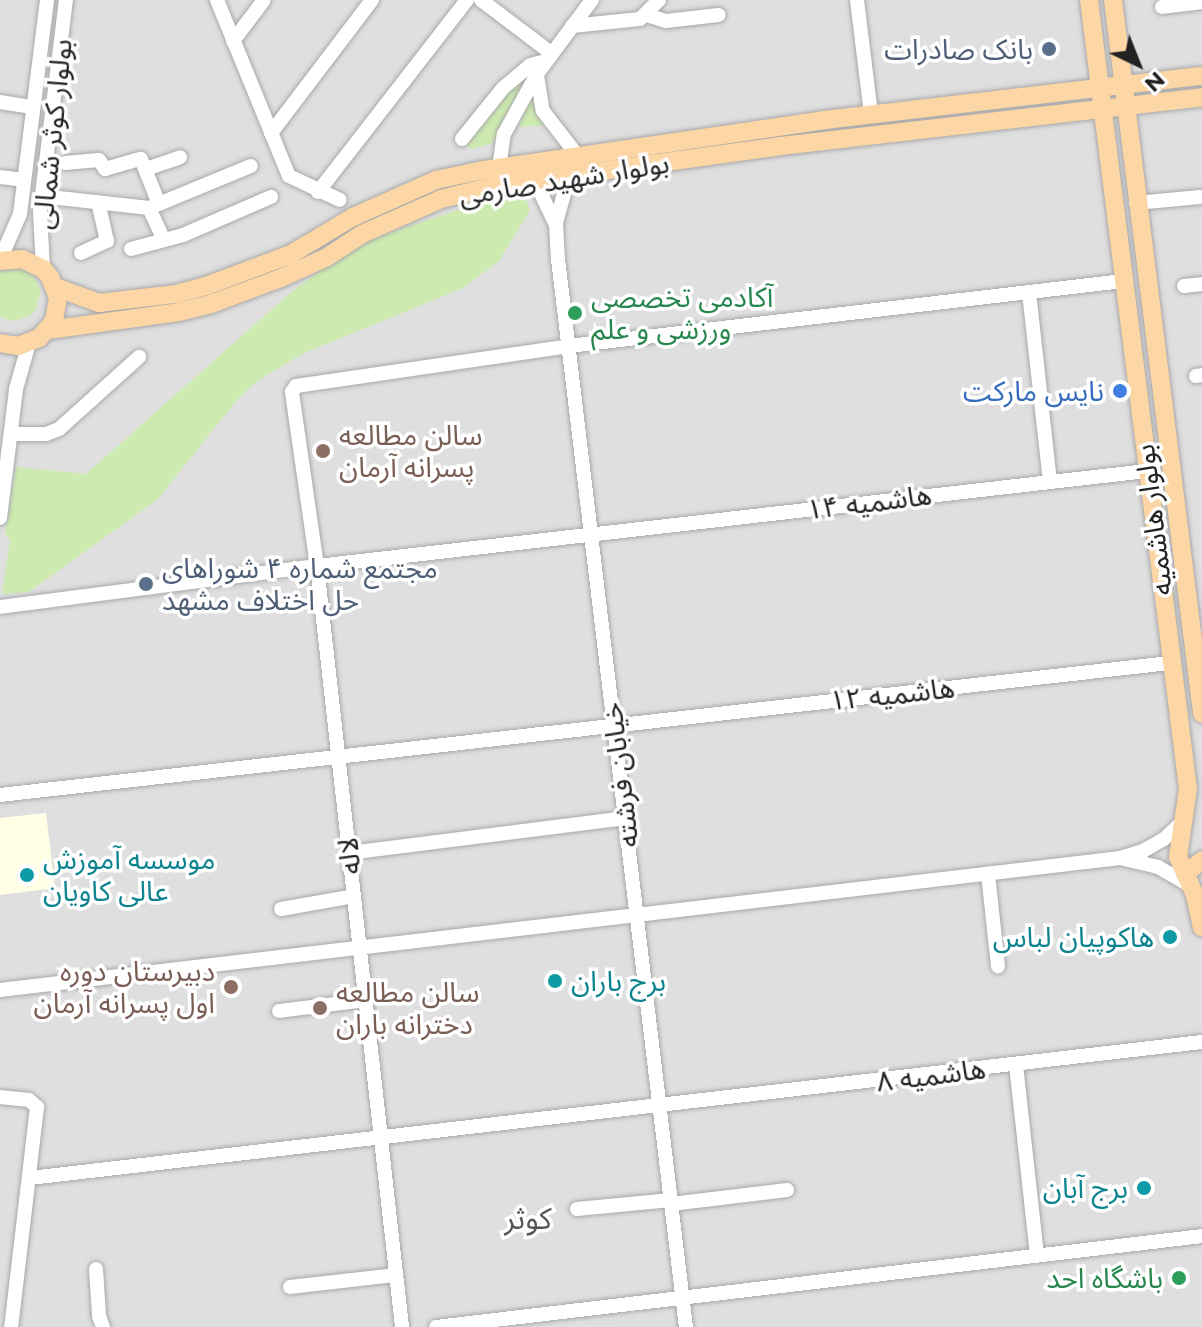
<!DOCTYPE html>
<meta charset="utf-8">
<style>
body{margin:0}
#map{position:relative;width:1202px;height:1327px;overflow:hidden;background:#f2efe9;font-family:Montserrat,"Noto Sans Arabic",sans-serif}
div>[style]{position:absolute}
.residential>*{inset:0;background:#e0dfdf;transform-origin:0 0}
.education>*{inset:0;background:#ffffe5}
.grass>*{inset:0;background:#cdebb0}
.roads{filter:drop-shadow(0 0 2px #a9a9a9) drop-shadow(0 0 2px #a9a9a9)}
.minor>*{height:14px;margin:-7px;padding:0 7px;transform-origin:7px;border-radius:7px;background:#fff}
.major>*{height:18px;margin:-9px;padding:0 9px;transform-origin:9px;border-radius:9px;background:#fcd6a4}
.dots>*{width:22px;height:22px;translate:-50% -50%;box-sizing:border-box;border:4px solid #fff;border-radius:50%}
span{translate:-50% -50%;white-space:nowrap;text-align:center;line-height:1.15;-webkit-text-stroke:7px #fff;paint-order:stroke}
.service-label{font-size:28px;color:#4e5e75}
.right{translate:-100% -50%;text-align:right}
.left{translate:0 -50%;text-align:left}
.street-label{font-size:28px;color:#222}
.leisure-label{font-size:28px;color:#27864d}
.shop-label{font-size:28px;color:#366cbe}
.education-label{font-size:28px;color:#785e54}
.culture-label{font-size:28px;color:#0d838f}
.neighbourhood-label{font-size:30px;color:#555}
.north{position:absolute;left:1098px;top:24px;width:80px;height:80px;-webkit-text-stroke:6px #fff;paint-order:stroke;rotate:137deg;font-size:22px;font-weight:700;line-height:32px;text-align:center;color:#222}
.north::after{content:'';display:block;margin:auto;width:28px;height:36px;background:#222;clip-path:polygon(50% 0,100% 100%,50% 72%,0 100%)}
</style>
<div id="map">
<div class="residential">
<i style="left:0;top:0;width:1202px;height:1327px"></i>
</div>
<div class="education">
<i style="clip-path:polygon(46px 813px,55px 888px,0 895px,0 818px)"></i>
</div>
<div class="grass">
<i style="clip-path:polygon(518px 79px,527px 82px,503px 128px,491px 144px,471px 149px,464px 142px)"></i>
<i style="clip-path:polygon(532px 95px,535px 109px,546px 125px,518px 127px)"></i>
<i style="clip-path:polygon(505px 194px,525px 196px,530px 210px,499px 261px,463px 288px,302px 354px,257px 381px,237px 400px,158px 499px,29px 592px,2px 594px,10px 540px,5px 534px,16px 467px,86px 474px,290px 293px,344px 253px,374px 238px)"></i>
<i style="clip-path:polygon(16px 266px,33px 274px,41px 291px,36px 309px,30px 316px,13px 321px,0 317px,0 270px)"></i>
</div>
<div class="roads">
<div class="minor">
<i style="left:217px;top:0;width:190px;rotate:67.8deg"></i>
<i style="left:289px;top:176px;width:56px;rotate:25.2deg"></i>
<i style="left:481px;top:0;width:88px;rotate:37.1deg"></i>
<i style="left:857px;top:0;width:115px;rotate:83deg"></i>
<i style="left:1162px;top:7px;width:40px;rotate:-7.1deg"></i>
<i style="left:647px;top:15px;width:20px;rotate:18deg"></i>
<i style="left:666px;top:21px;width:53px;rotate:-6.5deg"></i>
<i style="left:572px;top:26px;width:68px;rotate:-5.9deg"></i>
<i style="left:640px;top:19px;width:27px;rotate:-45deg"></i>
<i style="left:233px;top:41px;width:51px;rotate:-52.9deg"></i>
<i style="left:537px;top:75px;width:36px;rotate:81deg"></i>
<i style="left:543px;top:111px;width:56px;rotate:52.3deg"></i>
<i style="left:0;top:102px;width:33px;rotate:9deg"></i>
<i style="left:271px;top:133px;width:167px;rotate:-52.8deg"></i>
<i style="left:462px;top:139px;width:65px;rotate:-51.2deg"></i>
<i style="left:503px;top:88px;width:35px;rotate:-40deg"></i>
<i style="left:530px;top:65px;width:16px;rotate:-14deg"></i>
<i style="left:65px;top:163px;width:34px;rotate:-5deg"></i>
<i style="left:99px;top:160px;width:11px;rotate:56deg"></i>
<i style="left:105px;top:169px;width:37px;rotate:-16deg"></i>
<i style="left:141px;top:159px;width:48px;rotate:68.2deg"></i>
<i style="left:499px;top:168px;width:34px;rotate:-82deg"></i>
<i style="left:504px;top:134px;width:68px;rotate:-61.2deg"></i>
<i style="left:537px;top:74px;width:92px;rotate:-53.4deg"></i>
<i style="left:146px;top:169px;width:36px;rotate:-19deg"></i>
<i style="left:569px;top:176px;width:49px;rotate:105.5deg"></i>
<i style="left:556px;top:223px;width:36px;rotate:87deg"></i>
<i style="left:558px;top:259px;width:1076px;rotate:83.17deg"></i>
<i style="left:0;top:177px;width:24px;rotate:7deg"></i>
<i style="left:535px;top:181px;width:47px;rotate:64.5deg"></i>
<i style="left:318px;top:192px;width:243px;rotate:-52.2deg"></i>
<i style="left:41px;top:196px;width:109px;rotate:6.3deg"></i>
<i style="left:149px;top:208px;width:110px;rotate:-22.4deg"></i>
<i style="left:1136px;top:203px;width:64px;rotate:-5.4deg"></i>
<i style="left:149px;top:208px;width:33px;rotate:65deg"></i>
<i style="left:131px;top:249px;width:54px;rotate:-15.1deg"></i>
<i style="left:183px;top:235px;width:96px;rotate:-23.4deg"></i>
<i style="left:81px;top:253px;width:29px;rotate:-25deg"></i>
<i style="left:107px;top:241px;width:37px;rotate:-103deg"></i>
<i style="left:0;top:260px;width:50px;rotate:-66.5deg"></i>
<i style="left:20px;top:214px;width:216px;rotate:-82.8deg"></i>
<i style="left:43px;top:269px;width:58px;rotate:-93deg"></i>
<i style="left:40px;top:211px;width:213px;rotate:-83deg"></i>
<i style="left:1184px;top:286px;width:18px;rotate:-6deg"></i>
<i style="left:1029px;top:292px;width:190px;rotate:83.7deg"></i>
<i style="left:1196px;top:376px;width:6px;rotate:-9deg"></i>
<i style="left:11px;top:434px;width:35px"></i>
<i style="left:46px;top:434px;width:14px;rotate:-21deg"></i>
<i style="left:59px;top:429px;width:108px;rotate:-42deg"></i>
<i style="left:0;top:518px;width:130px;rotate:-82.9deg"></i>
<i style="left:16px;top:389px;width:48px;rotate:-74.2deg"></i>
<i style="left:0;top:607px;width:320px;rotate:-7.4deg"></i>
<i style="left:317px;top:566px;width:835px;rotate:-6.53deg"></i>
<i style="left:0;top:795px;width:1177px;rotate:-6.44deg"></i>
<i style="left:349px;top:853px;width:278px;rotate:-7.2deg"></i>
<i style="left:1124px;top:859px;width:35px;rotate:13deg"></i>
<i style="left:1158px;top:867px;width:39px;rotate:30deg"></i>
<i style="left:988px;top:874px;width:93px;rotate:83.8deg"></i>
<i style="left:281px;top:909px;width:74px;rotate:-10.1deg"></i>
<i style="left:0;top:990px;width:1128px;rotate:-6.72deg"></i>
<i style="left:1120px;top:858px;width:24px;rotate:-17deg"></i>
<i style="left:1143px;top:851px;width:24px;rotate:-30deg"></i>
<i style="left:1164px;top:839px;width:23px;rotate:-43deg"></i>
<i style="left:279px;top:1011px;width:88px;rotate:-7.2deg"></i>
<i style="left:1016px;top:1065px;width:190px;rotate:83.7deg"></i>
<i style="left:0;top:1097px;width:29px;rotate:6deg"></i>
<i style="left:29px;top:1100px;width:11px;rotate:41deg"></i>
<i style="left:37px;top:1107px;width:222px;rotate:96.7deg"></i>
<i style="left:30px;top:1178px;width:1180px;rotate:-6.62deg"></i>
<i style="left:671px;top:1204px;width:117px;rotate:-6.9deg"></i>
<i style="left:577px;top:1209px;width:94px;rotate:-5.5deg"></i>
<i style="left:96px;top:1269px;width:47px;rotate:86.3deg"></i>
<i style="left:99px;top:1316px;width:12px;rotate:70deg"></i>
<i style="left:290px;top:1287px;width:107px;rotate:-6.5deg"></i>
<i style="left:402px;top:1327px;width:766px;rotate:-96.37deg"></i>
<i style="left:317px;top:566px;width:176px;rotate:-98.2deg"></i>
<i style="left:292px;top:392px;width:7px;rotate:-56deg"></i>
<i style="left:296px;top:386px;width:276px;rotate:-8.3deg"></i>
<i style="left:569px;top:346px;width:558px;rotate:-6.69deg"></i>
<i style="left:436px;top:1327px;width:771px;rotate:-6.77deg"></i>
</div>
<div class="major">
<i style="left:1089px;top:0;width:795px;rotate:82.85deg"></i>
<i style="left:1188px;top:789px;width:69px;rotate:98.4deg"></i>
<i style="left:1178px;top:857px;width:42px;rotate:65.9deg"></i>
<i style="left:1195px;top:895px;width:33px;rotate:78deg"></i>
<i style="left:1113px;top:0;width:719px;rotate:82.88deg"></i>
<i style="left:0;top:261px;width:22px;rotate:-5deg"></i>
<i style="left:22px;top:259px;width:23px;rotate:25deg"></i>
<i style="left:43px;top:269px;width:11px;rotate:49deg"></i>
<i style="left:50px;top:277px;width:22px;rotate:69deg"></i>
<i style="left:58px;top:298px;width:23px;rotate:100deg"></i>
<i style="left:54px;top:321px;width:23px;rotate:131deg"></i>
<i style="left:39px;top:338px;width:22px;rotate:159deg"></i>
<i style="left:18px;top:346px;width:18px;rotate:-171deg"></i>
<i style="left:55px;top:287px;width:47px;rotate:20deg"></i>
<i style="left:99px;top:303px;width:78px;rotate:-6.7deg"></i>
<i style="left:176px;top:294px;width:31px;rotate:-15deg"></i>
<i style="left:206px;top:286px;width:91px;rotate:-20.6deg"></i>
<i style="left:291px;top:254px;width:72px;rotate:-30.8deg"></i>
<i style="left:353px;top:217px;width:91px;rotate:-24deg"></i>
<i style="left:436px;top:180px;width:48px;rotate:-12deg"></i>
<i style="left:483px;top:170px;width:346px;rotate:-8.3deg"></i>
<i style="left:825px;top:120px;width:380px;rotate:-6.7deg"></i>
<i style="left:48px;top:330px;width:132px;rotate:-7.8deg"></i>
<i style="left:179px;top:312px;width:33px;rotate:-14deg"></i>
<i style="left:211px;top:304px;width:75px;rotate:-20.4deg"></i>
<i style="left:281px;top:278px;width:51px;rotate:-24.5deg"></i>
<i style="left:327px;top:257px;width:42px;rotate:-33.3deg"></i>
<i style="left:362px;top:234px;width:86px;rotate:-23.9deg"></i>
<i style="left:441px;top:199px;width:54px;rotate:-14deg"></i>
<i style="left:493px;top:186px;width:291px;rotate:-7.9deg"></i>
<i style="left:781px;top:146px;width:424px;rotate:-6.6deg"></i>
<i style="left:1185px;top:874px;width:22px;rotate:-39deg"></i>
</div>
</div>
<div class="dots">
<i style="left:1049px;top:49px;background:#5c6f8a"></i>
<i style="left:575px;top:313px;background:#2e9e5b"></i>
<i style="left:1120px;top:391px;background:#3f7fe0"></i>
<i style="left:323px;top:451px;background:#8d6e63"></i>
<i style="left:146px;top:584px;background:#5c6f8a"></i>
<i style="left:27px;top:875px;background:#0f9aa8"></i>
<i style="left:1170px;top:937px;background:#0f9aa8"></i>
<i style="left:555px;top:981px;background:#0f9aa8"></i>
<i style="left:231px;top:987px;background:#8d6e63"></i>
<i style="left:320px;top:1008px;background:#8d6e63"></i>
<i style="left:1144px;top:1188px;background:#0f9aa8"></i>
<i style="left:1179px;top:1278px;background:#2e9e5b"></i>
</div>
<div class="service-label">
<span class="right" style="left:1033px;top:49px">بانک صادرات</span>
<span class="left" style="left:162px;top:584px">مجتمع شماره ۴ شوراهای<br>حل اختلاف مشهد</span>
</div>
<div class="street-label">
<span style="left:52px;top:134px;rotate:-84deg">بولوار کوثر شمالی</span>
<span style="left:564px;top:179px;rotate:-9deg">بولوار شهید صارمی</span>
<span style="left:869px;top:502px;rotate:-7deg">هاشمیه ۱۴</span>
<span style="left:1153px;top:520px;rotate:-97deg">بولوار هاشمیه</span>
<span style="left:892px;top:694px;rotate:-6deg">هاشمیه ۱۲</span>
<span style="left:620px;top:775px;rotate:-97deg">خیابان فرشته</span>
<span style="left:349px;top:856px;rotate:-96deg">لاله</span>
<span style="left:931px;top:1075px;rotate:-7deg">هاشمیه ۸</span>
</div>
<div class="leisure-label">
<span class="left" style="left:591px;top:313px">آکادمی تخصصی<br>ورزشی و علم</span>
<span class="right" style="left:1163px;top:1278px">باشگاه احد</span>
</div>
<div class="shop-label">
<span class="right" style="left:1104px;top:391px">نایس مارکت</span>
</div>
<div class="education-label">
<span class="left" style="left:339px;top:451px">سالن مطالعه<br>پسرانه آرمان</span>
<span class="right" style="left:215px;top:987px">دبیرستان دوره<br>اول پسرانه آرمان</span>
<span class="left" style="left:336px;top:1008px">سالن مطالعه<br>دخترانه باران</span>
</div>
<div class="culture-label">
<span class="left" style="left:43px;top:875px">موسسه آموزش<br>عالی کاویان</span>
<span class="right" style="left:1154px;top:937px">هاکوپیان لباس</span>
<span class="left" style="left:571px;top:981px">برج باران</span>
<span class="right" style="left:1128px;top:1188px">برج آبان</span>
</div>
<div class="neighbourhood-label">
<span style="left:528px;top:1219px">کوثر</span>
</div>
<div class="north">N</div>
</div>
